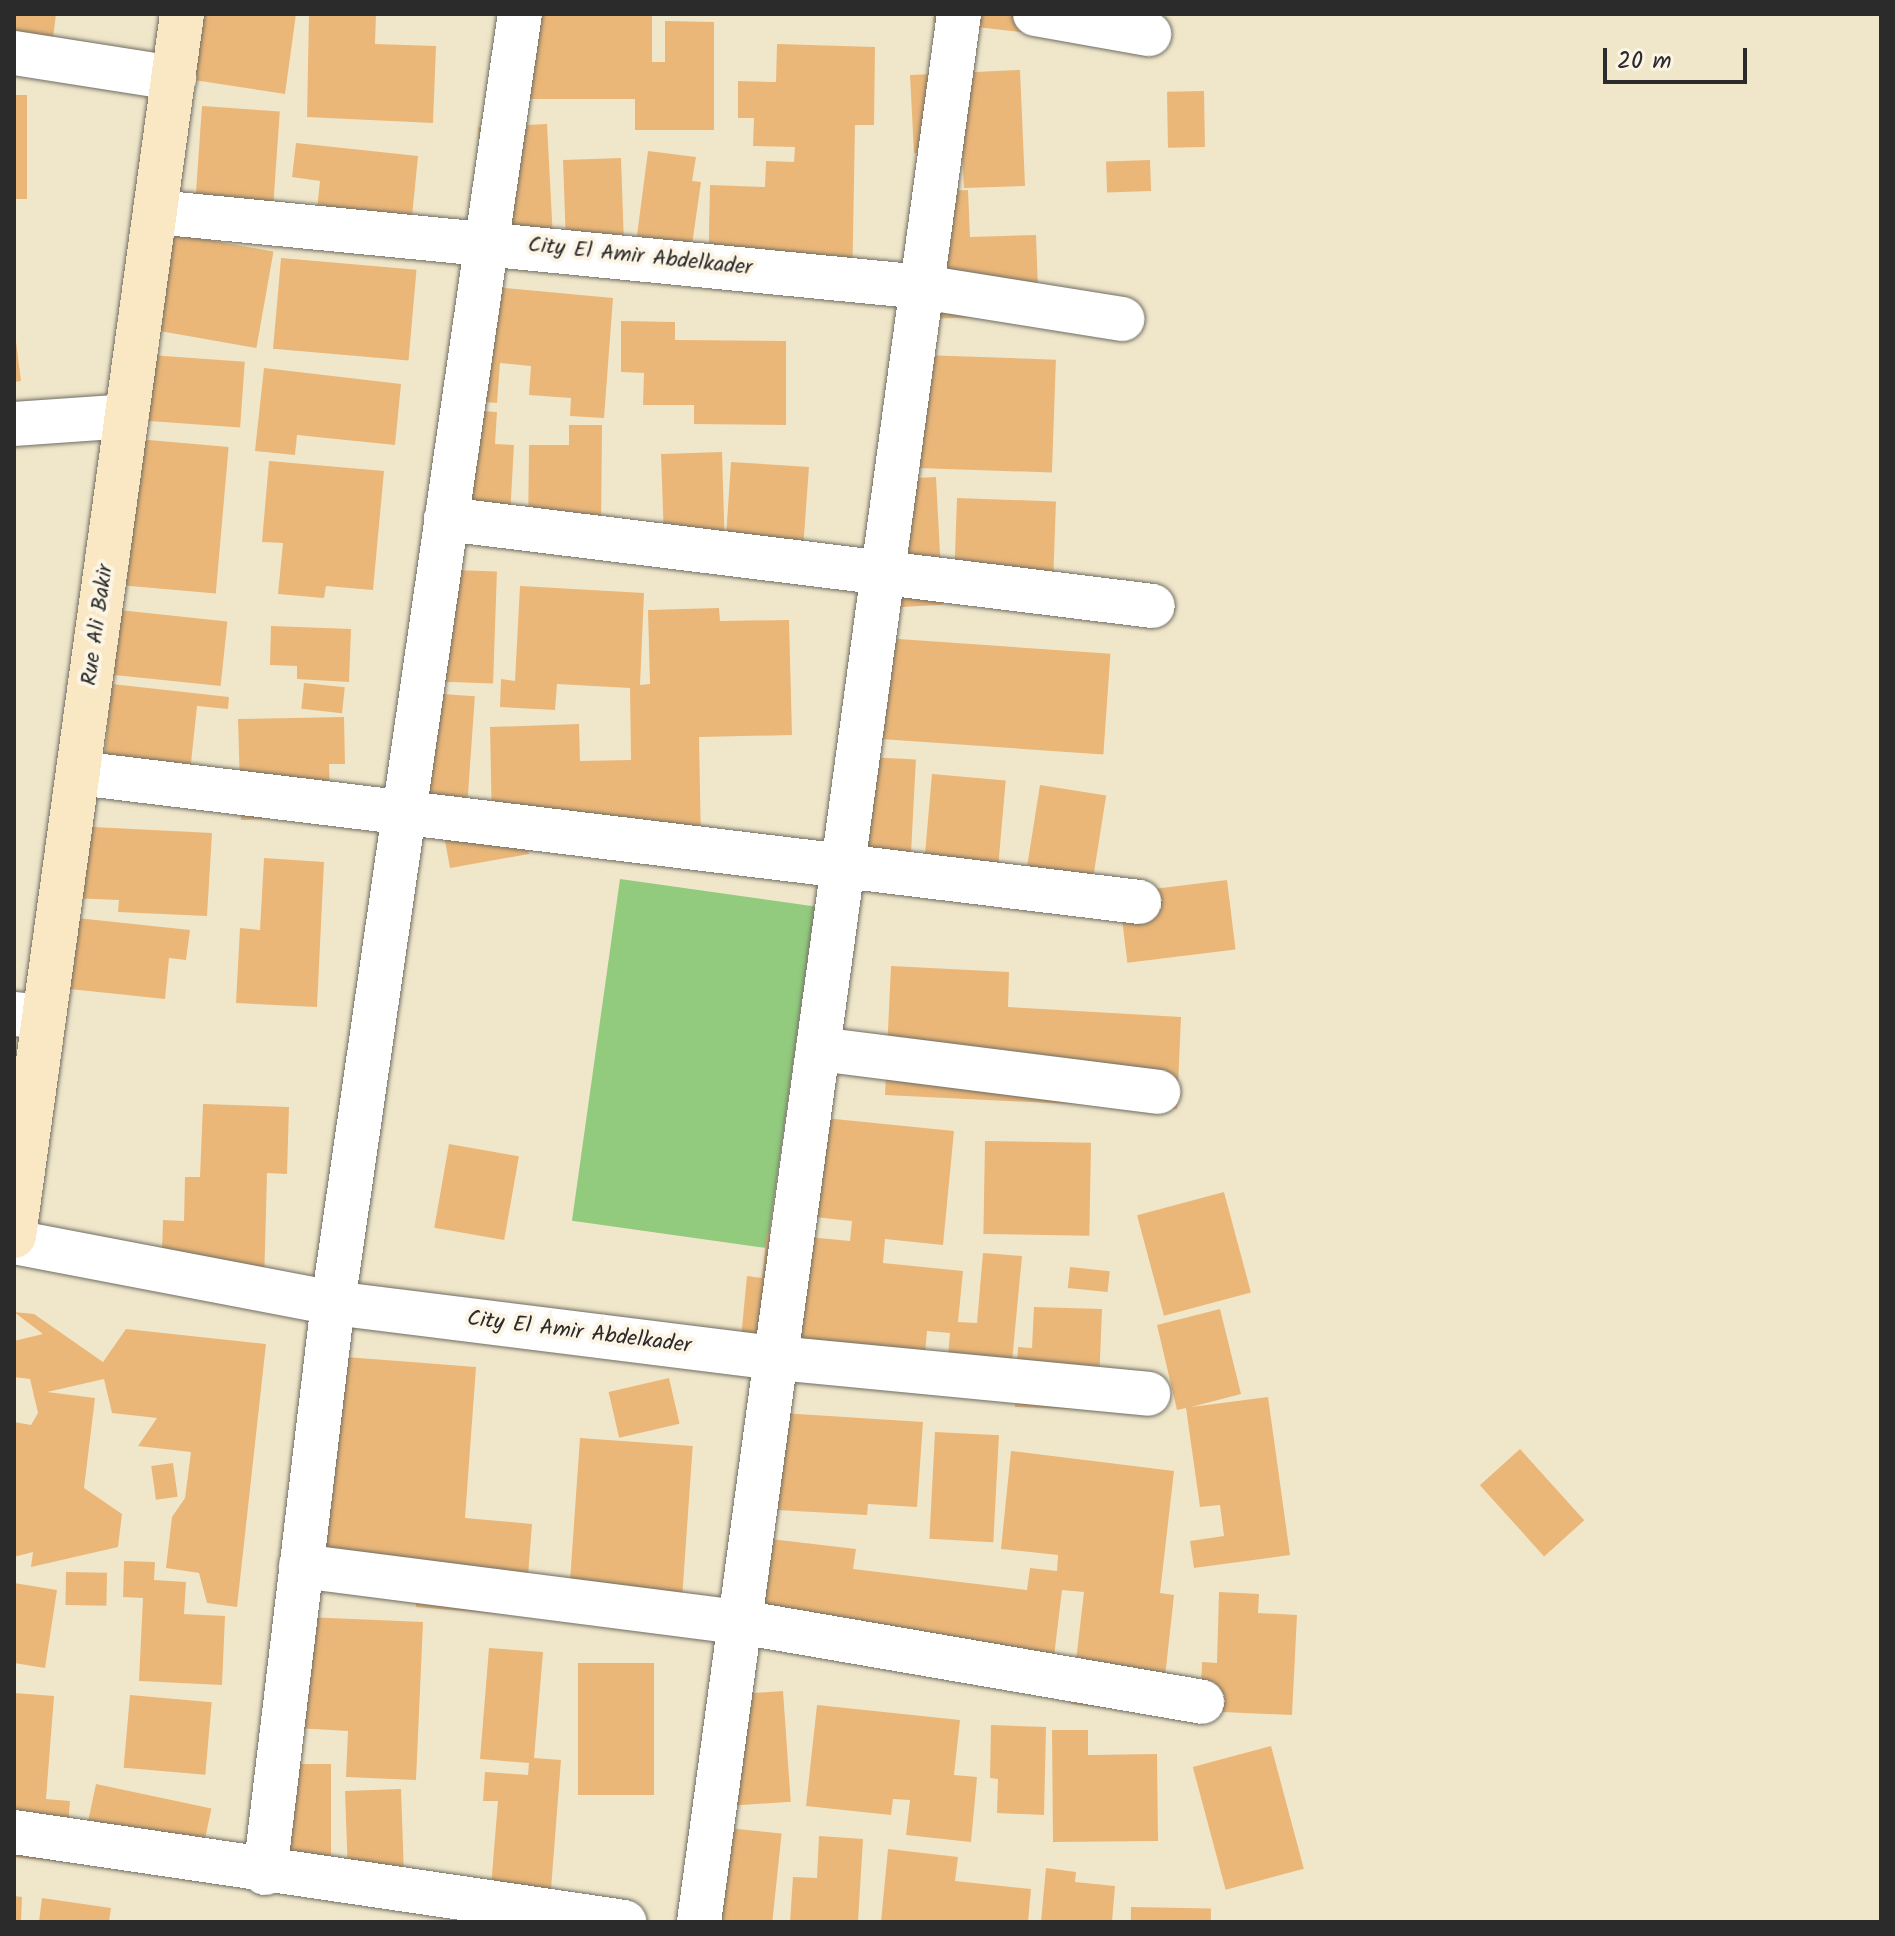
<!DOCTYPE html>
<style>
body{margin:0}
#map{position:relative;width:1895px;height:1936px;overflow:hidden;background:#f0e7cb;font-family:Kalam,sans-serif}
div>[style]{position:absolute}
.green>*{inset:0;background:#92ca7e;transform-origin:0 0}
.building>*{inset:0;background:#eab779;transform-origin:0 0}
.roads{filter:drop-shadow(0 0 2px #706d63) drop-shadow(0 0 2px #706d63)}
.street>*{height:44px;margin:-22px;padding:0 22px;transform-origin:22px;border-radius:22px;background:#fff}
.secondary>*{height:44px;margin:-22px;padding:0 22px;transform-origin:22px;border-radius:22px;background:#fae7c3}
span{translate:-50% -50%;white-space:nowrap;text-align:center;line-height:1.15;-webkit-text-stroke:8px #fcf5e5;paint-order:stroke}
.street-label{font-size:22px;color:#2b2b2b}
.frame{position:absolute;inset:0;border:16px solid #2b2b2b;pointer-events:none}
.scale{position:absolute;left:1603px;top:48px;width:144px;height:36px;box-sizing:border-box;border:4px solid #2b2b2b;border-top:0;padding-left:10px;font-size:24px;line-height:28px;white-space:nowrap;color:#2b2b2b;-webkit-text-stroke:6px #fcf5e5;paint-order:stroke}
</style>
<div id="map">
<div class="green">
<i style="left:620px;top:879px;width:197px;height:345px;rotate:8deg"></i>
</div>
<div class="building">
<i style="clip-path:polygon(14px 14px,56px 14px,50px 62px,14px 58px)"></i>
<i style="clip-path:polygon(203px 14px,296px 14px,285px 94px,194px 80px)"></i>
<i style="clip-path:polygon(309px 14px,376px 14px,375px 44px,436px 46px,433px 123px,307px 117px)"></i>
<i style="clip-path:polygon(507px 14px,652px 14px,652px 62px,665px 62px,665px 21px,714px 22px,714px 130px,635px 130px,635px 99px,507px 99px)"></i>
<i style="clip-path:polygon(934px 14px,1050px 14px,1047px 35px,933px 22px)"></i>
<i style="clip-path:polygon(777px 44px,875px 47px,874px 125px,855px 125px,852px 292px,708px 279px,710px 185px,765px 187px,766px 161px,794px 162px,795px 147px,753px 146px,754px 118px,738px 118px,738px 81px,776px 82px)"></i>
<i style="clip-path:polygon(1020px 70px,1025px 186px,964px 188px,962px 151px,914px 153px,910px 75px)"></i>
<i style="left:1204px;top:91px;width:56px;height:37px;rotate:89deg"></i>
<i style="left:14px;top:95px;width:13px;height:104px"></i>
<i style="left:202px;top:106px;width:78px;height:97px;rotate:4deg"></i>
<i style="left:547px;top:124px;width:120px;height:69px;rotate:87deg"></i>
<i style="clip-path:polygon(296px 143px,418px 156px,410px 237px,315px 227px,320px 181px,292px 177px)"></i>
<i style="clip-path:polygon(648px 151px,696px 157px,692px 181px,701px 182px,688px 273px,633px 266px)"></i>
<i style="left:621px;top:158px;width:98px;height:58px;rotate:88deg"></i>
<i style="left:1150px;top:160px;width:31px;height:44px;rotate:88deg"></i>
<i style="clip-path:polygon(968px 190px,970px 237px,1036px 235px,1039px 315px,925px 319px,919px 192px)"></i>
<i style="left:174px;top:234px;width:101px;height:98px;rotate:10deg"></i>
<i style="left:281px;top:258px;width:136px;height:91px;rotate:5deg"></i>
<i style="clip-path:polygon(473px 285px,613px 298px,604px 418px,570px 416px,571px 398px,529px 395px,531px 366px,500px 363px,497px 403px,464px 400px)"></i>
<i style="clip-path:polygon(621px 321px,675px 322px,675px 340px,786px 341px,786px 425px,694px 424px,694px 405px,643px 405px,644px 373px,621px 372px)"></i>
<i style="clip-path:polygon(14px 326px,21px 381px,14px 382px)"></i>
<i style="left:893px;top:354px;width:163px;height:113px;rotate:2deg"></i>
<i style="left:150px;top:355px;width:95px;height:66px;rotate:4deg"></i>
<i style="clip-path:polygon(264px 368px,401px 384px,395px 445px,297px 435px,295px 455px,255px 451px)"></i>
<i style="clip-path:polygon(451px 409px,497px 412px,495px 444px,514px 445px,509px 534px,445px 531px)"></i>
<i style="clip-path:polygon(569px 425px,602px 425px,601px 537px,528px 536px,529px 445px,569px 445px)"></i>
<i style="left:126px;top:438px;width:103px;height:147px;rotate:5deg"></i>
<i style="clip-path:polygon(722px 452px,725px 552px,731px 462px,809px 467px,801px 577px,665px 568px,661px 454px)"></i>
<i style="clip-path:polygon(269px 461px,384px 471px,373px 590px,326px 586px,324px 598px,278px 594px,283px 543px,262px 542px)"></i>
<i style="left:936px;top:477px;width:128px;height:64px;rotate:87deg"></i>
<i style="left:957px;top:498px;width:99px;height:105px;rotate:2deg"></i>
<i style="left:425px;top:569px;width:72px;height:112px;rotate:2deg"></i>
<i style="clip-path:polygon(520px 586px,644px 593px,640px 685px,650px 684px,648px 610px,719px 608px,720px 621px,789px 620px,792px 735px,699px 737px,701px 845px,524px 827px,529px 854px,450px 868px,444px 836px,492px 827px,490px 727px,579px 724px,580px 761px,631px 760px,630px 688px,557px 684px,555px 710px,500px 707px,501px 679px,515px 681px)"></i>
<i style="left:119px;top:610px;width:109px;height:65px;rotate:6deg"></i>
<i style="clip-path:polygon(271px 626px,351px 629px,349px 682px,297px 679px,297px 666px,270px 665px)"></i>
<i style="left:870px;top:637px;width:241px;height:101px;rotate:4deg"></i>
<i style="left:304px;top:683px;width:41px;height:26px;rotate:6deg"></i>
<i style="clip-path:polygon(112px 684px,229px 697px,228px 709px,197px 706px,189px 782px,103px 773px)"></i>
<i style="left:413px;top:692px;width:62px;height:121px;rotate:4deg"></i>
<i style="clip-path:polygon(344px 717px,345px 764px,329px 764px,331px 817px,241px 820px,238px 719px)"></i>
<i style="left:848px;top:756px;width:68px;height:125px;rotate:3deg"></i>
<i style="left:932px;top:774px;width:74px;height:112px;rotate:5deg"></i>
<i style="left:1040px;top:785px;width:67px;height:97px;rotate:9deg"></i>
<i style="clip-path:polygon(74px 826px,212px 833px,207px 916px,118px 912px,119px 900px,70px 898px)"></i>
<i style="clip-path:polygon(264px 858px,324px 862px,317px 1007px,236px 1003px,240px 928px,260px 930px)"></i>
<i style="left:1227px;top:880px;width:70px;height:109px;rotate:83deg"></i>
<i style="clip-path:polygon(49px 915px,190px 930px,186px 960px,169px 958px,165px 999px,41px 986px)"></i>
<i style="clip-path:polygon(891px 966px,1009px 972px,1008px 1007px,1181px 1017px,1177px 1109px,885px 1095px)"></i>
<i style="clip-path:polygon(203px 1104px,289px 1107px,287px 1174px,267px 1173px,264px 1286px,161px 1283px,163px 1220px,184px 1221px,185px 1177px,200px 1177px)"></i>
<i style="clip-path:polygon(795px 1115px,954px 1131px,943px 1245px,885px 1239px,883px 1263px,963px 1271px,958px 1322px,977px 1323px,983px 1253px,1022px 1256px,1010px 1383px,945px 1390px,950px 1333px,927px 1331px,922px 1387px,741px 1338px,747px 1276px,762px 1278px,767px 1233px,850px 1241px,852px 1221px,786px 1214px)"></i>
<i style="left:985px;top:1141px;width:106px;height:93px;rotate:1deg"></i>
<i style="left:449px;top:1144px;width:71px;height:85px;rotate:10deg"></i>
<i style="left:1224px;top:1192px;width:104px;height:90px;rotate:75deg"></i>
<i style="left:1070px;top:1267px;width:40px;height:21px;rotate:6deg"></i>
<i style="clip-path:polygon(1034px 1307px,1102px 1309px,1098px 1410px,1015px 1407px,1018px 1347px,1032px 1348px)"></i>
<i style="clip-path:polygon(1220px 1309px,1241px 1394px,1191px 1407px,1268px 1397px,1290px 1555px,1194px 1568px,1190px 1541px,1224px 1536px,1220px 1505px,1200px 1507px,1186px 1408px,1177px 1410px,1157px 1325px)"></i>
<i style="clip-path:polygon(14px 1312px,34px 1314px,103px 1362px,126px 1329px,266px 1344px,237px 1607px,207px 1603px,199px 1573px,166px 1568px,172px 1517px,185px 1498px,191px 1452px,138px 1446px,157px 1418px,112px 1413px,104px 1379px,47px 1392px,95px 1398px,84px 1488px,122px 1514px,118px 1547px,31px 1567px,33px 1552px,14px 1557px,14px 1422px,31px 1425px,38px 1413px,30px 1379px,14px 1377px,14px 1341px,43px 1334px)"></i>
<i style="clip-path:polygon(320px 1355px,476px 1367px,465px 1518px,532px 1524px,525px 1616px,416px 1607px,417px 1582px,305px 1573px)"></i>
<i style="left:669px;top:1378px;width:47px;height:62px;rotate:77deg"></i>
<i style="clip-path:polygon(782px 1413px,923px 1422px,917px 1507px,868px 1504px,867px 1515px,777px 1510px)"></i>
<i style="left:935px;top:1432px;width:64px;height:107px;rotate:3deg"></i>
<i style="left:580px;top:1438px;width:113px;height:183px;rotate:4deg"></i>
<i style="left:1520px;top:1449px;width:96px;height:54px;rotate:48deg"></i>
<i style="clip-path:polygon(1011px 1451px,1174px 1471px,1160px 1593px,1174px 1595px,1161px 1714px,1071px 1704px,1084px 1592px,1062px 1590px,1051px 1682px,741px 1639px,753px 1537px,856px 1549px,853px 1569px,1027px 1590px,1030px 1568px,1057px 1571px,1058px 1555px,1001px 1549px)"></i>
<i style="left:173px;top:1463px;width:34px;height:22px;rotate:82deg"></i>
<i style="clip-path:polygon(124px 1561px,155px 1562px,154px 1580px,186px 1582px,184px 1614px,225px 1616px,222px 1685px,139px 1681px,143px 1598px,123px 1597px)"></i>
<i style="left:66px;top:1572px;width:41px;height:33px;rotate:1deg"></i>
<i style="clip-path:polygon(14px 1583px,57px 1590px,45px 1668px,14px 1663px)"></i>
<i style="clip-path:polygon(1219px 1592px,1259px 1594px,1258px 1613px,1297px 1615px,1292px 1715px,1200px 1711px,1202px 1662px,1217px 1663px)"></i>
<i style="clip-path:polygon(283px 1616px,423px 1622px,416px 1780px,346px 1777px,348px 1731px,278px 1727px)"></i>
<i style="clip-path:polygon(489px 1648px,543px 1652px,534px 1758px,561px 1760px,549px 1915px,489px 1911px,498px 1801px,483px 1801px,485px 1772px,528px 1775px,529px 1763px,480px 1759px)"></i>
<i style="left:654px;top:1663px;width:132px;height:76px;rotate:90deg"></i>
<i style="left:783px;top:1691px;width:111px;height:63px;rotate:86deg"></i>
<i style="clip-path:polygon(14px 1693px,54px 1696px,46px 1799px,70px 1801px,65px 1862px,14px 1857px)"></i>
<i style="left:130px;top:1695px;width:82px;height:73px;rotate:5deg"></i>
<i style="clip-path:polygon(817px 1705px,960px 1720px,954px 1775px,977px 1777px,971px 1842px,906px 1835px,910px 1800px,893px 1799px,891px 1815px,806px 1806px)"></i>
<i style="clip-path:polygon(991px 1725px,1046px 1727px,1044px 1815px,997px 1813px,998px 1779px,990px 1778px)"></i>
<i style="clip-path:polygon(1052px 1730px,1088px 1730px,1088px 1755px,1157px 1754px,1158px 1841px,1053px 1842px)"></i>
<i style="left:1271px;top:1746px;width:127px;height:81px;rotate:75deg"></i>
<i style="left:264px;top:1764px;width:67px;height:112px"></i>
<i style="left:96px;top:1784px;width:118px;height:75px;rotate:12deg"></i>
<i style="left:401px;top:1789px;width:95px;height:56px;rotate:88deg"></i>
<i style="left:710px;top:1826px;width:72px;height:97px;rotate:6deg"></i>
<i style="clip-path:polygon(819px 1836px,863px 1839px,858px 1922px,790px 1922px,793px 1877px,817px 1878px)"></i>
<i style="clip-path:polygon(888px 1849px,958px 1857px,955px 1881px,1031px 1889px,1028px 1922px,881px 1922px)"></i>
<i style="clip-path:polygon(1046px 1868px,1076px 1872px,1075px 1882px,1115px 1886px,1112px 1922px,1041px 1922px)"></i>
<i style="clip-path:polygon(14px 1896px,22px 1897px,21px 1922px,14px 1922px)"></i>
<i style="clip-path:polygon(42px 1898px,111px 1908px,109px 1922px,39px 1922px)"></i>
<i style="left:1131px;top:1907px;width:80px;height:15px;rotate:1deg"></i>
</div>
<div class="roads">
<div class="street">
<i style="left:1035px;top:14px;width:116px;rotate:10deg"></i>
<i style="left:14px;top:53px;width:162px;rotate:8.9deg"></i>
<i style="left:156px;top:212px;width:770px;rotate:5.59deg"></i>
<i style="left:922px;top:287px;width:203px;rotate:9.1deg"></i>
<i style="left:14px;top:424px;width:113px;rotate:-4deg"></i>
<i style="left:446px;top:519px;width:712px;rotate:7.02deg"></i>
<i style="left:78px;top:773px;width:1069px;rotate:6.93deg"></i>
<i style="left:14px;top:1014px;width:30px;rotate:6deg"></i>
<i style="left:819px;top:1049px;width:342px;rotate:7.2deg"></i>
<i style="left:14px;top:1242px;width:325px;rotate:10.8deg"></i>
<i style="left:333px;top:1303px;width:447px;rotate:7.1deg"></i>
<i style="left:777px;top:1358px;width:373px;rotate:5.5deg"></i>
<i style="left:301px;top:1566px;width:443px;rotate:7.3deg"></i>
<i style="left:740px;top:1622px;width:469px;rotate:9.8deg"></i>
<i style="left:14px;top:1832px;width:617px;rotate:8.39deg"></i>
<i style="left:265px;top:1873px;width:574px;rotate:-83.2deg"></i>
<i style="left:333px;top:1303px;width:1302px;rotate:-81.75deg"></i>
<i style="left:699px;top:1922px;width:1926px;rotate:-82.24deg"></i>
</div>
<div class="secondary">
<i style="left:14px;top:1236px;width:1233px;rotate:-82.17deg"></i>
</div>
</div>
<div class="street-label">
<span style="left:640px;top:257px;rotate:6deg">City El Amir Abdelkader</span>
<span style="left:98px;top:625px;rotate:-82deg">Rue Ali Bakir</span>
<span style="left:579px;top:1333px;rotate:7deg">City El Amir Abdelkader</span>
</div>
<div class="frame"></div>
<div class="scale">20 m</div>
</div>
